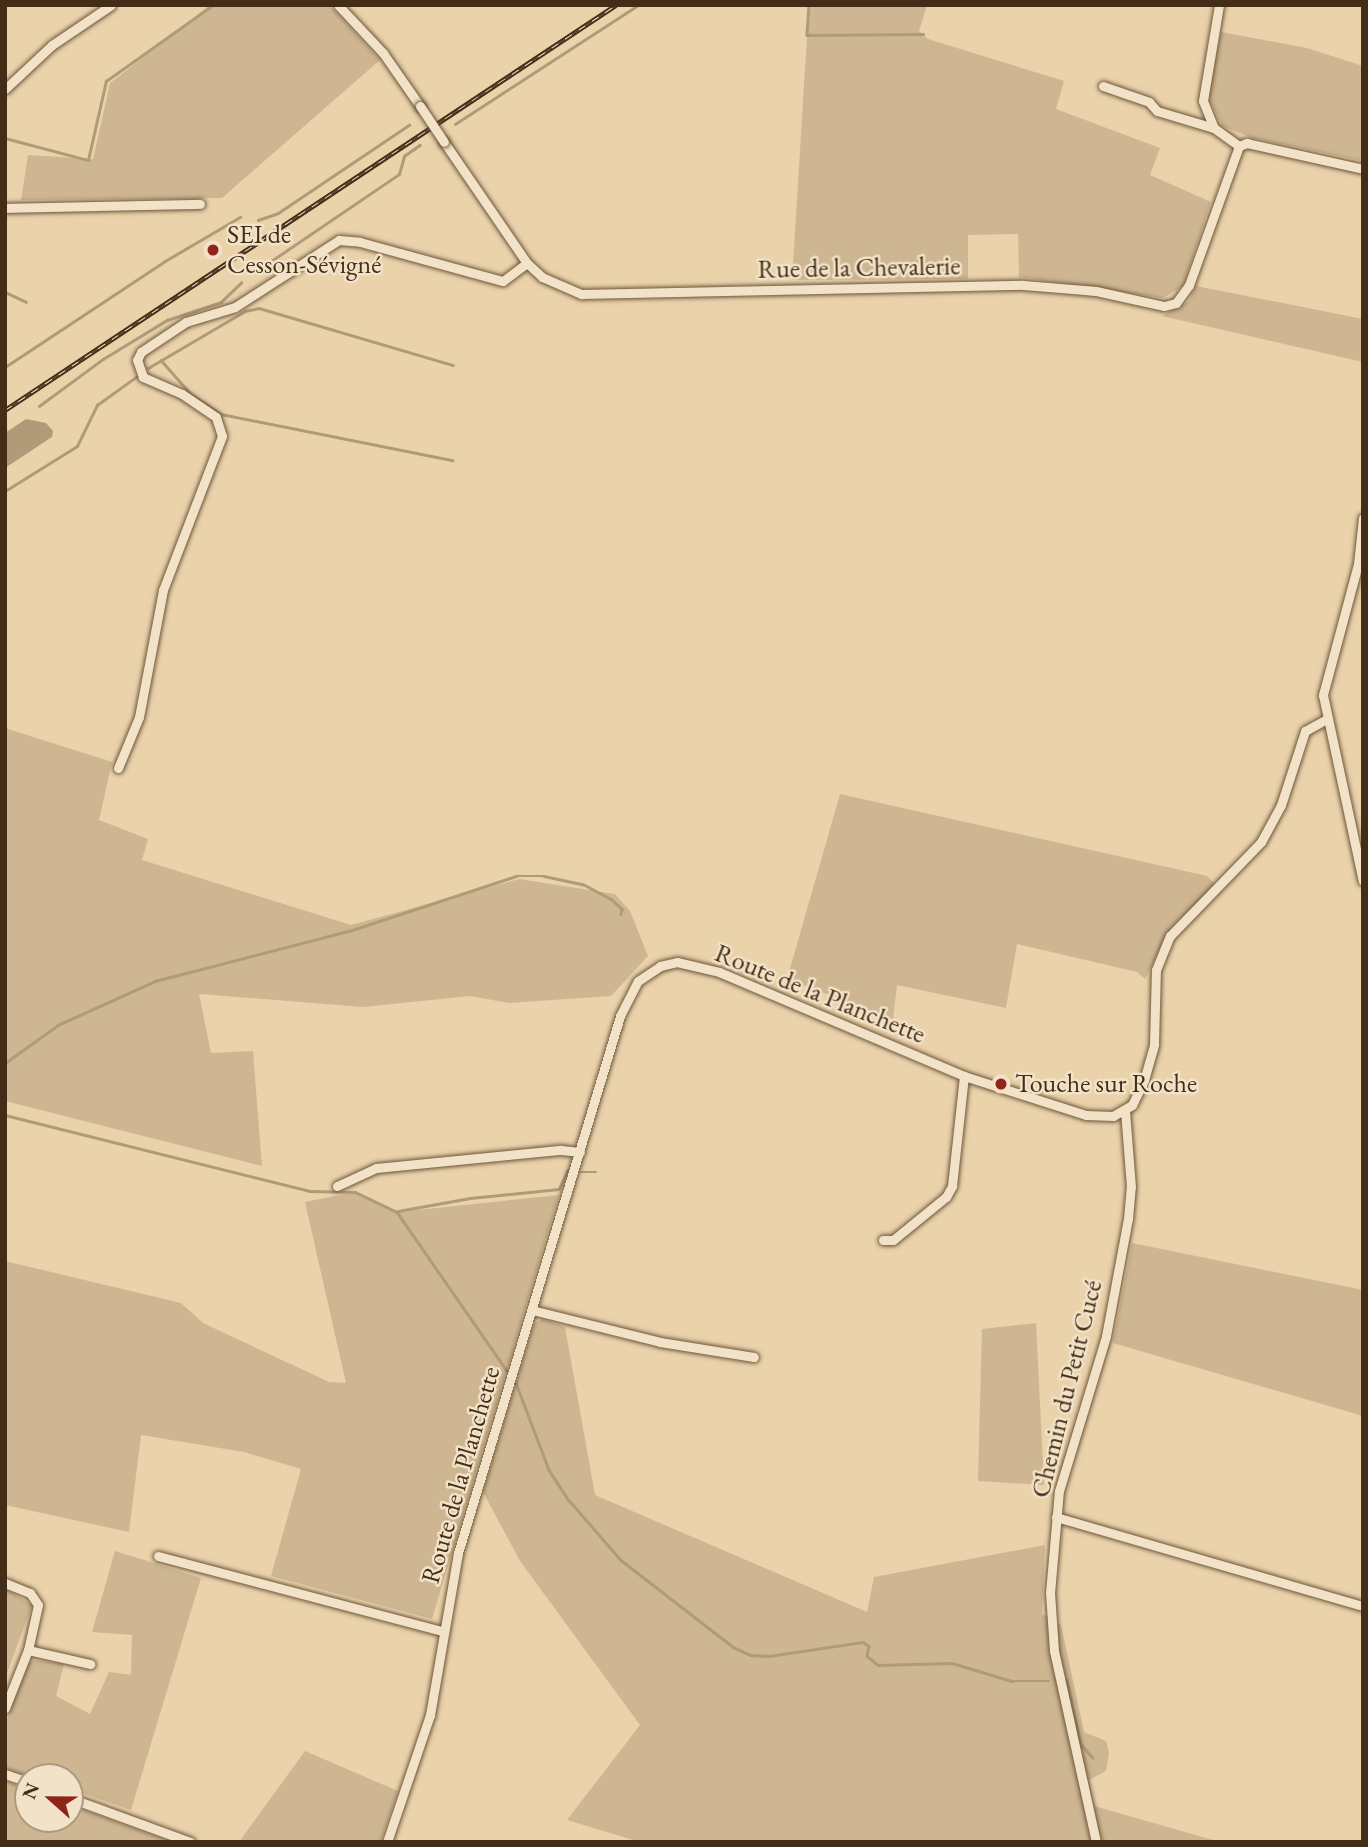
<!DOCTYPE html>
<meta charset="utf-8">
<style>
body{margin:0}
#map{position:relative;width:1368px;height:1847px;overflow:hidden;background:#ead2ab;font-family:"EB Garamond",serif}
div>[style]{position:absolute}
.green>*{inset:0;background:#ceb692}
.water>*{inset:0;background:#b19a78}
.stream>*{height:2.5px;margin:-1.25px;padding:0 1.25px;transform-origin:1.25px;border-radius:1.25px;background:#b19a78}
.roads{filter:drop-shadow(0 0 2px #6d563b) drop-shadow(0 0 2px #6d563b)}
.minor>*{height:9px;margin:-4.5px;padding:0 4.5px;transform-origin:4.5px;border-radius:4.5px;background:#f1e2c8}
.rail>*{height:5px;margin-top:-2.5px;transform-origin:0;background:repeating-linear-gradient(90deg,#f1e2c8 0 8px,#432d16 0 16px);box-sizing:border-box;border-block:2px solid #432d16}
.bridges{filter:drop-shadow(0 0 2px #6d563b) drop-shadow(0 0 2px #6d563b)}
.minor-bridge>*{height:9px;margin:-4.5px;padding:0 4.5px;transform-origin:4.5px;border-radius:4.5px;background:#f1e2c8}
.dots>*{width:19px;height:19px;translate:-50% -50%;box-sizing:border-box;border:4px solid #f1e2c8;border-radius:50%}
span{translate:-50% -50%;white-space:nowrap;text-align:center;line-height:1.15;-webkit-text-stroke:5px #f1e2c8;paint-order:stroke}
.poi-label{font-size:26px;color:#432d16}
.left{translate:0 -50%;text-align:left}
.street-label{font-size:26px;color:#432d16}
.frame{position:absolute;inset:0;border:7px solid #432d16;pointer-events:none}
.north{position:absolute;left:14px;top:1763px;width:70px;height:70px;box-sizing:border-box;background:#f1e2c8;border:2px solid #ab9a81;border-radius:50%;rotate:291deg;font-size:19px;font-weight:700;line-height:28px;text-align:center;color:#432d16}
.north::after{content:'';display:block;margin:auto;width:24px;height:32px;background:#8f2418;clip-path:polygon(50% 0,100% 100%,50% 72%,0 100%)}
</style>
<div id="map">
<div class="green">
<i style="clip-path:polygon(210px 5px,329px 5px,380px 60px,222px 198px,21px 200px,28px 155px,93px 159px,110px 83px)"></i>
<i style="clip-path:polygon(809px 5px,927px 5px,919px 31px,928px 39px,1064px 81px,1056px 109px,1160px 148px,1150px 175px,1211px 202px,1183px 286px,1163px 298px,1019px 277px,1018px 234px,968px 235px,968px 279px,792px 280px)"></i>
<i style="clip-path:polygon(1221px 32px,1307px 48px,1363px 66px,1363px 161px,1253px 138px,1222px 126px,1208px 96px)"></i>
<i style="clip-path:polygon(1196px 286px,1363px 319px,1363px 362px,1162px 316px,1188px 302px)"></i>
<i style="clip-path:polygon(5px 728px,112px 762px,99px 820px,148px 839px,142px 860px,351px 925px,519px 879px,615px 894px,630px 911px,648px 956px,611px 996px,509px 1003px,470px 996px,363px 1007px,199px 994px,211px 1053px,253px 1051px,262px 1166px,5px 1101px)"></i>
<i style="clip-path:polygon(840px 794px,1207px 876px,1216px 885px,1171px 927px,1145px 979px,1137px 972px,1017px 944px,1006px 1008px,897px 985px,893px 1019px,787px 979px)"></i>
<i style="clip-path:polygon(355px 1192px,397px 1212px,559px 1195px,432px 1619px,271px 1576px,301px 1469px,244px 1452px,141px 1435px,129px 1532px,5px 1505px,5px 1261px,181px 1303px,203px 1323px,329px 1382px,346px 1383px,305px 1202px)"></i>
<i style="clip-path:polygon(1132px 1243px,1363px 1290px,1363px 1416px,1113px 1343px)"></i>
<i style="clip-path:polygon(543px 1319px,565px 1327px,595px 1495px,867px 1612px,874px 1577px,1045px 1545px,1042px 1614px,1061px 1625px,1084px 1732px,1106px 1741px,1109px 1753px,1106px 1771px,1089px 1780px,1094px 1806px,1220px 1842px,640px 1842px,567px 1820px,640px 1725px,520px 1561px,483px 1492px,534px 1324px)"></i>
<i style="clip-path:polygon(1036px 1323px,1044px 1485px,978px 1481px,982px 1329px)"></i>
<i style="clip-path:polygon(115px 1551px,201px 1578px,131px 1810px,70px 1789px,70px 1777px,33px 1777px,5px 1768px,5px 1725px,27px 1664px,35px 1660px,64px 1664px,56px 1696px,90px 1714px,109px 1672px,131px 1675px,132px 1635px,92px 1632px)"></i>
<i style="clip-path:polygon(5px 1589px,32px 1605px,5px 1679px)"></i>
<i style="clip-path:polygon(305px 1751px,398px 1791px,380px 1842px,239px 1842px)"></i>
<i style="clip-path:polygon(5px 1781px,28px 1789px,28px 1819px,70px 1819px,70px 1805px,171px 1842px,5px 1842px)"></i>
</div>
<div class="water">
<i style="clip-path:polygon(26px 419px,46px 423px,53px 431px,52px 437px,5px 468px,5px 433px)"></i>
</div>
<div class="stream">
<i style="left:809px;top:5px;width:30px;rotate:94deg"></i>
<i style="left:807px;top:35px;width:116px;rotate:-0.5deg"></i>
<i style="left:455px;top:124px;width:218px;rotate:-33deg"></i>
<i style="left:5px;top:138px;width:86px;rotate:14.8deg"></i>
<i style="left:88px;top:160px;width:81px;rotate:-77.2deg"></i>
<i style="left:106px;top:81px;width:131px;rotate:-35.4deg"></i>
<i style="left:258px;top:220px;width:21px;rotate:-19deg"></i>
<i style="left:278px;top:213px;width:158px;rotate:-33.9deg"></i>
<i style="left:255px;top:272px;width:174px;rotate:-34.2deg"></i>
<i style="left:399px;top:174px;width:19px;rotate:-74deg"></i>
<i style="left:404px;top:156px;width:19px;rotate:-35deg"></i>
<i style="left:5px;top:292px;width:23px;rotate:25deg"></i>
<i style="left:161px;top:360px;width:45px;rotate:48.6deg"></i>
<i style="left:191px;top:394px;width:36px;rotate:34deg"></i>
<i style="left:221px;top:414px;width:236px;rotate:11.3deg"></i>
<i style="left:5px;top:367px;width:192px;rotate:-33.5deg"></i>
<i style="left:165px;top:261px;width:87px;rotate:-30.4deg"></i>
<i style="left:148px;top:368px;width:113px;rotate:-30.4deg"></i>
<i style="left:245px;top:311px;width:14px;rotate:-12deg"></i>
<i style="left:259px;top:308px;width:202px;rotate:16.4deg"></i>
<i style="left:39px;top:406px;width:79px;rotate:-36.3deg"></i>
<i style="left:103px;top:359px;width:75px;rotate:-31.4deg"></i>
<i style="left:167px;top:320px;width:57px;rotate:-18.4deg"></i>
<i style="left:221px;top:302px;width:28px;rotate:-44deg"></i>
<i style="left:5px;top:491px;width:85px;rotate:-32deg"></i>
<i style="left:77px;top:446px;width:46px;rotate:-64deg"></i>
<i style="left:97px;top:405px;width:48px;rotate:-35.7deg"></i>
<i style="left:5px;top:1063px;width:65px;rotate:-35.6deg"></i>
<i style="left:58px;top:1025px;width:107px;rotate:-24.4deg"></i>
<i style="left:155px;top:981px;width:200px;rotate:-14.5deg"></i>
<i style="left:349px;top:931px;width:176px;rotate:-18.2deg"></i>
<i style="left:516px;top:876px;width:28px"></i>
<i style="left:544px;top:876px;width:40px;rotate:12deg"></i>
<i style="left:583px;top:884px;width:32px;rotate:28deg"></i>
<i style="left:611px;top:899px;width:15px;rotate:42deg"></i>
<i style="left:622px;top:909px;width:5px;rotate:101deg"></i>
<i style="left:5px;top:1115px;width:314px;rotate:14deg"></i>
<i style="left:310px;top:1191px;width:45px;rotate:1.3deg"></i>
<i style="left:355px;top:1192px;width:47px;rotate:25.5deg"></i>
<i style="left:397px;top:1212px;width:193px;rotate:55.3deg"></i>
<i style="left:581px;top:1172px;width:15px"></i>
<i style="left:398px;top:1211px;width:73px;rotate:-10.2deg"></i>
<i style="left:470px;top:1198px;width:89px;rotate:-5.8deg"></i>
<i style="left:559px;top:1189px;width:20px;rotate:-66deg"></i>
<i style="left:516px;top:1383px;width:93px;rotate:69.2deg"></i>
<i style="left:549px;top:1470px;width:35px;rotate:57deg"></i>
<i style="left:568px;top:1499px;width:81px;rotate:49deg"></i>
<i style="left:621px;top:1560px;width:142px;rotate:37.8deg"></i>
<i style="left:733px;top:1647px;width:19px;rotate:25deg"></i>
<i style="left:750px;top:1655px;width:19px;rotate:3deg"></i>
<i style="left:769px;top:1656px;width:95px;rotate:-8.5deg"></i>
<i style="left:863px;top:1642px;width:7px;rotate:34deg"></i>
<i style="left:869px;top:1646px;width:10px;rotate:101deg"></i>
<i style="left:867px;top:1656px;width:14px;rotate:39deg"></i>
<i style="left:878px;top:1665px;width:74px;rotate:-1.5deg"></i>
<i style="left:952px;top:1663px;width:63px;rotate:16.7deg"></i>
<i style="left:1012px;top:1681px;width:37px"></i>
<i style="left:1067px;top:1680px;width:66px;rotate:77.7deg"></i>
<i style="left:1081px;top:1744px;width:18px;rotate:49deg"></i>
</div>
<div class="roads">
<div class="minor">
<i style="left:338px;top:5px;width:66px;rotate:46.8deg"></i>
<i style="left:383px;top:53px;width:65px;rotate:55.1deg"></i>
<i style="left:1219px;top:5px;width:97px;rotate:99.5deg"></i>
<i style="left:1203px;top:101px;width:29px;rotate:68deg"></i>
<i style="left:1214px;top:128px;width:31px;rotate:36deg"></i>
<i style="left:1239px;top:146px;width:9px;rotate:-21deg"></i>
<i style="left:1247px;top:143px;width:119px;rotate:12.6deg"></i>
<i style="left:1103px;top:86px;width:49px;rotate:19.2deg"></i>
<i style="left:1149px;top:102px;width:12px;rotate:48deg"></i>
<i style="left:1157px;top:111px;width:59px;rotate:16.6deg"></i>
<i style="left:5px;top:89px;width:64px;rotate:-43.1deg"></i>
<i style="left:52px;top:45px;width:71px;rotate:-34.1deg"></i>
<i style="left:444px;top:142px;width:147px;rotate:55.6deg"></i>
<i style="left:527px;top:263px;width:21px;rotate:43deg"></i>
<i style="left:542px;top:277px;width:43px;rotate:23.6deg"></i>
<i style="left:581px;top:294px;width:442px;rotate:-1.2deg"></i>
<i style="left:1023px;top:285px;width:73px;rotate:4.7deg"></i>
<i style="left:1096px;top:291px;width:70px;rotate:12.4deg"></i>
<i style="left:1164px;top:306px;width:12px;rotate:-14deg"></i>
<i style="left:1176px;top:303px;width:22px;rotate:-54deg"></i>
<i style="left:1189px;top:285px;width:148px;rotate:-70.2deg"></i>
<i style="left:5px;top:208px;width:195px;rotate:-1.2deg"></i>
<i style="left:1363px;top:518px;width:46px;rotate:96.2deg"></i>
<i style="left:1358px;top:564px;width:136px;rotate:105deg"></i>
<i style="left:1323px;top:695px;width:190px;rotate:77.9deg"></i>
<i style="left:118px;top:768px;width:55px;rotate:-67.6deg"></i>
<i style="left:139px;top:717px;width:129px;rotate:-79.3deg"></i>
<i style="left:163px;top:590px;width:165px;rotate:-69deg"></i>
<i style="left:222px;top:436px;width:20px;rotate:-108deg"></i>
<i style="left:216px;top:417px;width:41px;rotate:-145.9deg"></i>
<i style="left:182px;top:394px;width:43px;rotate:-156.4deg"></i>
<i style="left:143px;top:377px;width:18px;rotate:-109deg"></i>
<i style="left:137px;top:360px;width:9px;rotate:-63deg"></i>
<i style="left:141px;top:352px;width:54px;rotate:-33.7deg"></i>
<i style="left:186px;top:322px;width:51px;rotate:-17deg"></i>
<i style="left:235px;top:307px;width:124px;rotate:-32.8deg"></i>
<i style="left:339px;top:240px;width:21px;rotate:5deg"></i>
<i style="left:360px;top:242px;width:148px;rotate:15.3deg"></i>
<i style="left:503px;top:281px;width:30px;rotate:-37deg"></i>
<i style="left:337px;top:1186px;width:43px;rotate:-24.8deg"></i>
<i style="left:376px;top:1168px;width:186px;rotate:-5.6deg"></i>
<i style="left:561px;top:1150px;width:19px;rotate:6deg"></i>
<i style="left:883px;top:1240px;width:10px"></i>
<i style="left:893px;top:1240px;width:68px;rotate:-39.1deg"></i>
<i style="left:946px;top:1197px;width:13px;rotate:-61deg"></i>
<i style="left:952px;top:1186px;width:111px;rotate:-83.8deg"></i>
<i style="left:532px;top:1310px;width:132px;rotate:14deg"></i>
<i style="left:660px;top:1342px;width:95px;rotate:9.1deg"></i>
<i style="left:1056px;top:1517px;width:320px;rotate:16.2deg"></i>
<i style="left:158px;top:1556px;width:294px;rotate:14.8deg"></i>
<i style="left:5px;top:1583px;width:27px;rotate:22deg"></i>
<i style="left:30px;top:1593px;width:14px;rotate:56deg"></i>
<i style="left:38px;top:1605px;width:46px;rotate:102.5deg"></i>
<i style="left:5px;top:1708px;width:62px;rotate:-68.4deg"></i>
<i style="left:28px;top:1650px;width:64px;rotate:12.7deg"></i>
<i style="left:5px;top:1774px;width:24px;rotate:19deg"></i>
<i style="left:70px;top:1798px;width:128px;rotate:20.1deg"></i>
<i style="left:387px;top:1842px;width:134px;rotate:-71.3deg"></i>
<i style="left:430px;top:1715px;width:164px;rotate:-80.2deg"></i>
<i style="left:458px;top:1553px;width:561px;rotate:-73.21deg"></i>
<i style="left:620px;top:1016px;width:39px;rotate:-63deg"></i>
<i style="left:638px;top:981px;width:27px;rotate:-34deg"></i>
<i style="left:660px;top:966px;width:17px;rotate:-13deg"></i>
<i style="left:677px;top:962px;width:43px;rotate:13.4deg"></i>
<i style="left:719px;top:972px;width:266px;rotate:23deg"></i>
<i style="left:964px;top:1076px;width:128px;rotate:17.7deg"></i>
<i style="left:1086px;top:1115px;width:27px;rotate:2deg"></i>
<i style="left:1113px;top:1116px;width:22px;rotate:-30deg"></i>
<i style="left:1132px;top:1105px;width:28px;rotate:-64deg"></i>
<i style="left:1144px;top:1080px;width:37px;rotate:-74deg"></i>
<i style="left:1154px;top:1044px;width:74px;rotate:-88.5deg"></i>
<i style="left:1156px;top:970px;width:37px;rotate:-68deg"></i>
<i style="left:1170px;top:936px;width:131px;rotate:-45.9deg"></i>
<i style="left:1261px;top:842px;width:42px;rotate:-61.6deg"></i>
<i style="left:1281px;top:805px;width:78px;rotate:-72deg"></i>
<i style="left:1305px;top:731px;width:23px;rotate:-29deg"></i>
<i style="left:1096px;top:1842px;width:196px;rotate:-102.4deg"></i>
<i style="left:1054px;top:1651px;width:58px;rotate:-93.9deg"></i>
<i style="left:1050px;top:1593px;width:102px;rotate:-85deg"></i>
<i style="left:1059px;top:1491px;width:162px;rotate:-73.1deg"></i>
<i style="left:1106px;top:1336px;width:119px;rotate:-79.4deg"></i>
<i style="left:1128px;top:1219px;width:32px;rotate:-85deg"></i>
<i style="left:1131px;top:1187px;width:76px;rotate:-94.5deg"></i>
</div>
</div>
<div class="rail">
<i style="left:5px;top:410px;width:733px;rotate:-33.54deg"></i>
</div>
<div class="bridges">
<div class="minor-bridge">
<i style="left:420px;top:106px;width:43px;rotate:56.3deg"></i>
</div>
</div>
<div class="dots">
<i style="left:213px;top:250px;background:#8f2418"></i>
<i style="left:1001px;top:1084px;background:#8f2418"></i>
</div>
<div class="poi-label">
<span class="left" style="left:227px;top:250px">SEI de<br>Cesson-Sévigné</span>
<span class="left" style="left:1015px;top:1084px">Touche sur Roche</span>
</div>
<div class="street-label">
<span style="left:859px;top:268px;rotate:-1deg">Rue de la Chevalerie</span>
<span style="left:820px;top:994px;rotate:22deg">Route de la Planchette</span>
<span style="left:1067px;top:1389px;rotate:-76deg">Chemin du Petit Cucé</span>
<span style="left:461px;top:1475px;rotate:-74deg">Route de la Planchette</span>
</div>
<div class="frame"></div>
<div class="north">N</div>
</div>
